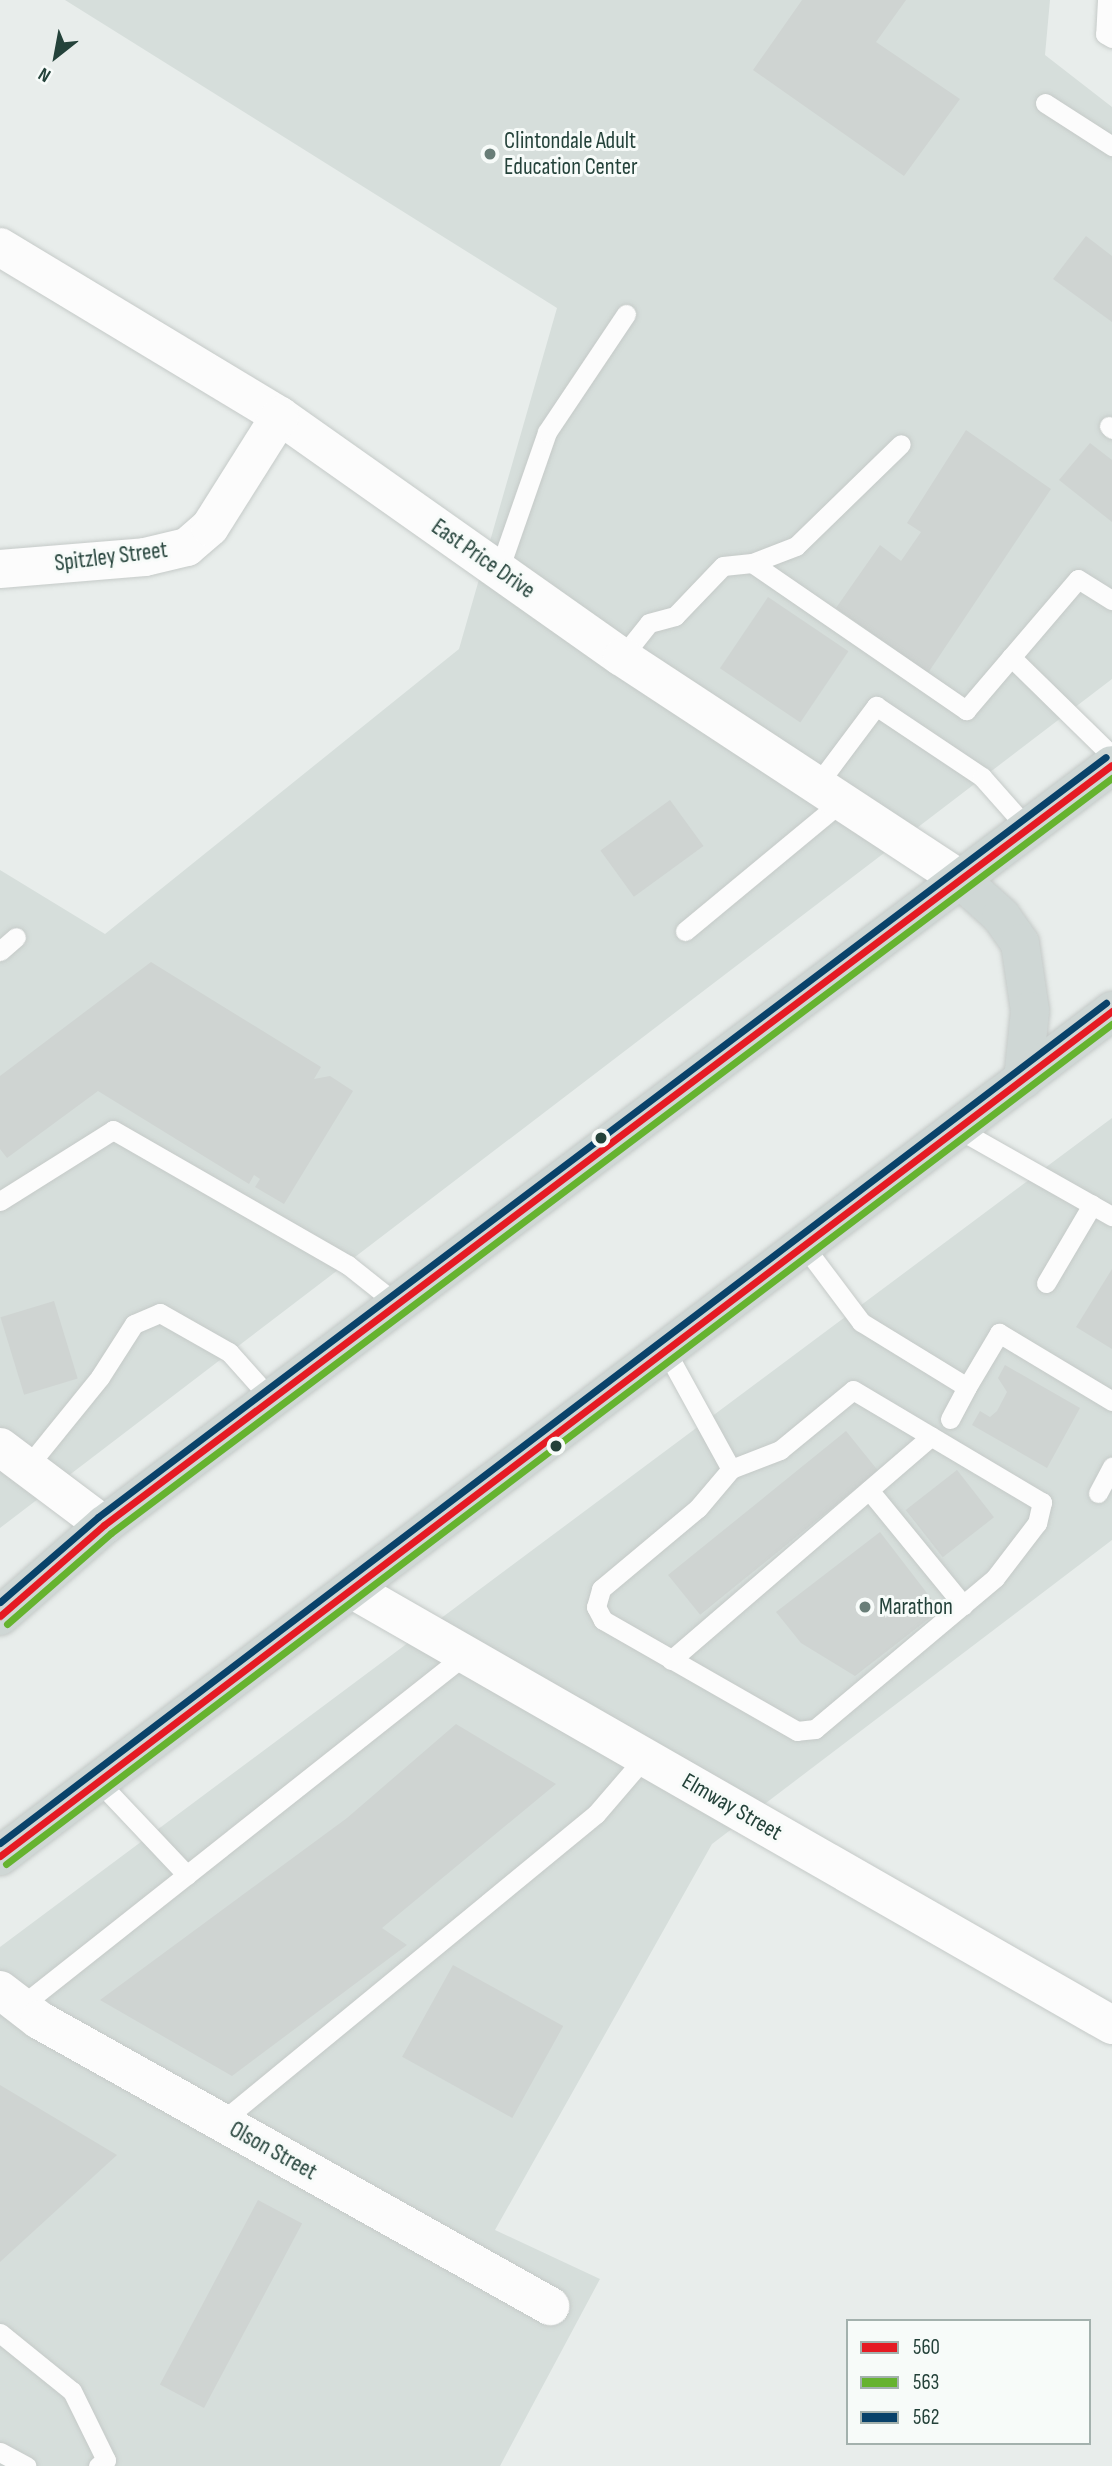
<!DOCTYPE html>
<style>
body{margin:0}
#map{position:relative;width:1112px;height:2466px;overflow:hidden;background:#e8edeb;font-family:"Sofia Sans Condensed",sans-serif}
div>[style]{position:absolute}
.built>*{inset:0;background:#d6dedb}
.building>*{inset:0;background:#cfd4d2;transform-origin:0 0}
.roads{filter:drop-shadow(0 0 2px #c5cac8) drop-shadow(0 0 2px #c5cac8)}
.service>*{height:19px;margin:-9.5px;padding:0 9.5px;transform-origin:9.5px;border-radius:9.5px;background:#fcfcfc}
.minor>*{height:38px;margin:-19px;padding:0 19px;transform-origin:19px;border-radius:19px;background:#fcfcfc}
.primary>*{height:38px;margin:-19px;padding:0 19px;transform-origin:19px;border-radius:19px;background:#cfd7d5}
.bus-1>*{height:7px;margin:-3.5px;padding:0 3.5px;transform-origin:3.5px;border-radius:3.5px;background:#e51a23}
.bus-2>*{height:7px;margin:-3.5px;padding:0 3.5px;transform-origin:3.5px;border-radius:3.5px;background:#66b32f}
.bus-3>*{height:7px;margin:-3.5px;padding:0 3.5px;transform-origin:3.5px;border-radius:3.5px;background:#09426a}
.dots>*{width:19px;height:19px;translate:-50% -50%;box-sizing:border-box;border:4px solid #f7fbf9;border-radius:50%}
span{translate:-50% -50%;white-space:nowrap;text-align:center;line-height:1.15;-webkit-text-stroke:6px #f7fbf9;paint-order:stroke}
.poi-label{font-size:23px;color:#24423a}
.left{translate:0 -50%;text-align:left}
.street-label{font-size:23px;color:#24423a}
.legend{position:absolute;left:846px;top:2319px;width:245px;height:126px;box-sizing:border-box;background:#f7fbf9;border:2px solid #a3b1ad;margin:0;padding:9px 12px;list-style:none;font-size:21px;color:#24423a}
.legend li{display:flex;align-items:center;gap:14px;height:35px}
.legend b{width:35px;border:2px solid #a3b1ad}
.north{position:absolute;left:21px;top:21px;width:70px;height:70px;-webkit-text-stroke:5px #f7fbf9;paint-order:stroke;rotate:211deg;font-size:19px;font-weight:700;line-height:28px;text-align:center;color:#24423a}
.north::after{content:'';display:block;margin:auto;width:24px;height:32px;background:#24423a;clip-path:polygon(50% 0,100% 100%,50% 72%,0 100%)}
</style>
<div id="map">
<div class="built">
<i style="clip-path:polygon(65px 0,1050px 0,1045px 55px,1112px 107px,1112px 679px,0 1528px,0 870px,105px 934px,459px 649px,557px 308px)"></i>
<i style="clip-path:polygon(1112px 1118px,1112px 1540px,712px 1844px,495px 2230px,600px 2279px,500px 2466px,0 2466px,0 1947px)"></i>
</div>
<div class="building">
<i style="clip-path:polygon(802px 0,906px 0,876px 42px,960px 99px,904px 176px,753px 70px)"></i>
<i style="clip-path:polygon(1086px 236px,1112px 256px,1112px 322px,1053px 279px)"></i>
<i style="clip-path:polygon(966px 430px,1051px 489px,928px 673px,836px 608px,880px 545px,901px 561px,921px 532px,907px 523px)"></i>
<i style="clip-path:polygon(1090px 443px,1112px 460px,1112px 522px,1059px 480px)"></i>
<i style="left:768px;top:597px;width:97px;height:86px;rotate:34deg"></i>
<i style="left:670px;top:800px;width:57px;height:86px;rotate:54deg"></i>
<i style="clip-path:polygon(151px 962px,321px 1067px,314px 1079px,330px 1076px,353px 1091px,284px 1204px,255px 1187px,260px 1179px,254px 1175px,249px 1184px,98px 1091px,7px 1158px,0 1149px,0 1076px)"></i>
<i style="clip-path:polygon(1112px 1269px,1112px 1349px,1076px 1327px)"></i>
<i style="left:54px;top:1301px;width:81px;height:56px;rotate:73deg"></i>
<i style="clip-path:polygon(1005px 1365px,1080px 1408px,1047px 1468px,972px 1425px,980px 1411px,990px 1417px,997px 1411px,1007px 1392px,998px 1378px)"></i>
<i style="left:846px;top:1431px;width:51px;height:229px;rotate:51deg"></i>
<i style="left:957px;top:1470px;width:60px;height:65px;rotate:52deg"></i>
<i style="clip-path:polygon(880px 1532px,940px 1610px,855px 1676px,801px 1643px,776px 1612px)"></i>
<i style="clip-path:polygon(456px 1724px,556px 1784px,382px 1928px,407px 1945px,232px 2076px,100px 2000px,347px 1818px)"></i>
<i style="left:453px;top:1965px;width:126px;height:105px;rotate:29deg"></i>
<i style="clip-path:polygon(0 2085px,117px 2155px,0 2262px)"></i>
<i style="left:258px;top:2200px;width:50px;height:209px;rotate:28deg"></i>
</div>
<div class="roads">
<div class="service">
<i style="left:1107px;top:0;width:34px;rotate:93deg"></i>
<i style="left:1105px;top:34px;width:8px;rotate:30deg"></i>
<i style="left:1045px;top:103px;width:80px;rotate:32.7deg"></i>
<i style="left:1109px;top:426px;width:4px;rotate:45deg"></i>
<i style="left:752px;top:563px;width:47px;rotate:-21.1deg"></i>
<i style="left:796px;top:546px;width:146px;rotate:-44.2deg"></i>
<i style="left:499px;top:570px;width:146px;rotate:-70.8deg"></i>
<i style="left:547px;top:432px;width:142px;rotate:-56.2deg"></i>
<i style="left:622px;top:657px;width:43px;rotate:-51.5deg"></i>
<i style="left:649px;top:623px;width:27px;rotate:-15deg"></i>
<i style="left:675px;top:616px;width:69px;rotate:-46.2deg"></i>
<i style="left:723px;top:566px;width:29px;rotate:-6deg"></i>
<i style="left:752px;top:563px;width:260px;rotate:34.5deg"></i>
<i style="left:966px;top:710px;width:172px;rotate:-49.5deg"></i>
<i style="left:1078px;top:579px;width:40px;rotate:32deg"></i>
<i style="left:1011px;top:657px;width:141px;rotate:44.4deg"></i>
<i style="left:817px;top:785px;width:99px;rotate:-53.2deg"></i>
<i style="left:876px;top:706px;width:128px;rotate:33.8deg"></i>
<i style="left:982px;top:777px;width:69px;rotate:48.5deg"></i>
<i style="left:685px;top:931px;width:204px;rotate:-39.6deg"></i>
<i style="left:0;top:951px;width:21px;rotate:-41deg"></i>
<i style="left:958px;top:1129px;width:177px;rotate:29.5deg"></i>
<i style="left:0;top:1201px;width:133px;rotate:-32.1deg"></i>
<i style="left:113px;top:1130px;width:271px;rotate:29.9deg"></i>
<i style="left:348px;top:1265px;width:63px;rotate:38.5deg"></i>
<i style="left:804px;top:1246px;width:95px;rotate:53.1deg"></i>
<i style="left:861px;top:1322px;width:124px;rotate:31.5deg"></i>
<i style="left:967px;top:1387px;width:63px;rotate:-59.3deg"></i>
<i style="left:999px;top:1333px;width:132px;rotate:31deg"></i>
<i style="left:1046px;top:1283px;width:91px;rotate:-59.5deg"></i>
<i style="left:666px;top:1351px;width:135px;rotate:61.2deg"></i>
<i style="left:731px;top:1469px;width:53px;rotate:-21.2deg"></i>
<i style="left:780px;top:1450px;width:94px;rotate:-39.4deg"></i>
<i style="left:853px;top:1390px;width:220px;rotate:30.7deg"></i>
<i style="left:1042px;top:1502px;width:22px;rotate:103deg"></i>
<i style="left:1037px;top:1523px;width:69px;rotate:127.4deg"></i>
<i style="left:995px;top:1578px;width:235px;rotate:140deg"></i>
<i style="left:815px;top:1729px;width:18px;rotate:174deg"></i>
<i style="left:797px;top:1731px;width:224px;rotate:-150.2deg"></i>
<i style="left:603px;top:1620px;width:15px;rotate:-118deg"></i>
<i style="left:596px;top:1607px;width:19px;rotate:-74deg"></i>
<i style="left:601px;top:1589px;width:126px;rotate:-39.9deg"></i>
<i style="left:698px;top:1508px;width:51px;rotate:-49.8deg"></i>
<i style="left:950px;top:1419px;width:36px;rotate:-62deg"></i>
<i style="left:28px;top:1466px;width:114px;rotate:-51deg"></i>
<i style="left:100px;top:1377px;width:63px;rotate:-57.3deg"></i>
<i style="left:134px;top:1324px;width:28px;rotate:-23deg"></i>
<i style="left:160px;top:1313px;width:79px;rotate:29.5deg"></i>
<i style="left:229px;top:1352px;width:63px;rotate:48.2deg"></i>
<i style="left:869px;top:1490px;width:149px;rotate:50.7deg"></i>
<i style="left:1098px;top:1493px;width:30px;rotate:-62deg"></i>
<i style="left:671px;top:1660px;width:343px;rotate:-40.7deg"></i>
<i style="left:99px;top:1782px;width:128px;rotate:46.6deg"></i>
<i style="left:21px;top:2006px;width:567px;rotate:-38.34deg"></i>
<i style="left:221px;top:2122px;width:485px;rotate:-39.4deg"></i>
<i style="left:596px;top:1814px;width:75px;rotate:-49.3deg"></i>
<i style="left:0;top:2333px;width:92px;rotate:38.9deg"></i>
<i style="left:72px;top:2391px;width:77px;rotate:63.8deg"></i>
<i style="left:106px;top:2460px;width:10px;rotate:143deg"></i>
<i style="left:0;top:2452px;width:30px;rotate:28deg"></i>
</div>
<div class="minor">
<i style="left:0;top:247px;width:327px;rotate:31.1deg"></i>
<i style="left:280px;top:416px;width:418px;rotate:35.2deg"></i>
<i style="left:622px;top:657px;width:406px;rotate:33.3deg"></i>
<i style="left:0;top:569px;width:145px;rotate:-4.7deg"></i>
<i style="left:145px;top:557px;width:43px;rotate:-13.4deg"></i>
<i style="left:187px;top:547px;width:30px;rotate:-41deg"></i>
<i style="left:210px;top:527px;width:131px;rotate:-57.8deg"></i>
<i style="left:0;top:1447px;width:130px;rotate:36.9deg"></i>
<i style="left:353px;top:1590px;width:875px;rotate:29.82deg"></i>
<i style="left:0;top:1990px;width:49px;rotate:37.6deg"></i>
<i style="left:39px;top:2020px;width:586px;rotate:29.24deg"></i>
</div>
<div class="primary">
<i style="left:961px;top:880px;width:54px;rotate:42deg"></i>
<i style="left:1001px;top:916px;width:33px;rotate:55deg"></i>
<i style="left:1020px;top:943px;width:69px;rotate:81.6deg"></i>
<i style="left:1030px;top:1011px;width:69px;rotate:95.8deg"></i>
<i style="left:0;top:1616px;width:138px;rotate:-41.2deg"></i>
<i style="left:104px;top:1525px;width:1262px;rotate:-37.02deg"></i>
<i style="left:0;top:1856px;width:1397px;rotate:-37.23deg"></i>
</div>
</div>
<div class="bus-1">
<i style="left:0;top:1616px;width:138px;rotate:-41.2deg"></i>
<i style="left:104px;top:1525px;width:1262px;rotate:-37.02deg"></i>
<i style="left:0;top:1856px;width:1397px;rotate:-37.23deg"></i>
</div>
<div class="bus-2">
<i style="left:7px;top:1624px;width:138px;rotate:-41.2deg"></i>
<i style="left:111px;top:1533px;width:1254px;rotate:-37.03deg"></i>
<i style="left:6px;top:1864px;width:1389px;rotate:-37.22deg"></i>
</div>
<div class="bus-3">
<i style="left:0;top:1602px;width:130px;rotate:-40.9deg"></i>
<i style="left:98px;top:1517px;width:1262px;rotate:-37.02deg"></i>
<i style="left:0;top:1843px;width:1389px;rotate:-37.22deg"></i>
</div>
<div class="dots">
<i style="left:490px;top:154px;background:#697e78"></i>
<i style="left:601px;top:1138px;background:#24423a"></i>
<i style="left:556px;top:1446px;background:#24423a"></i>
<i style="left:865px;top:1607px;background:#697e78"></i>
</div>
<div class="poi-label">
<span class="left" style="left:504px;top:154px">Clintondale Adult<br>Education Center</span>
<span class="left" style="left:879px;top:1607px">Marathon</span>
</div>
<div class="street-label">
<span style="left:111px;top:557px;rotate:-7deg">Spitzley Street</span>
<span style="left:483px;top:559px;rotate:35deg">East Price Drive</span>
<span style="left:732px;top:1807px;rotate:30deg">Elmway Street</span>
<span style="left:273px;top:2151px;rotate:29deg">Olson Street</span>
</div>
<ul class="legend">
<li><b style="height:9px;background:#e51a23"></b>560</li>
<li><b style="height:9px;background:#66b32f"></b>563</li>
<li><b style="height:9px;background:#09426a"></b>562</li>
</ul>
<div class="north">N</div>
</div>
